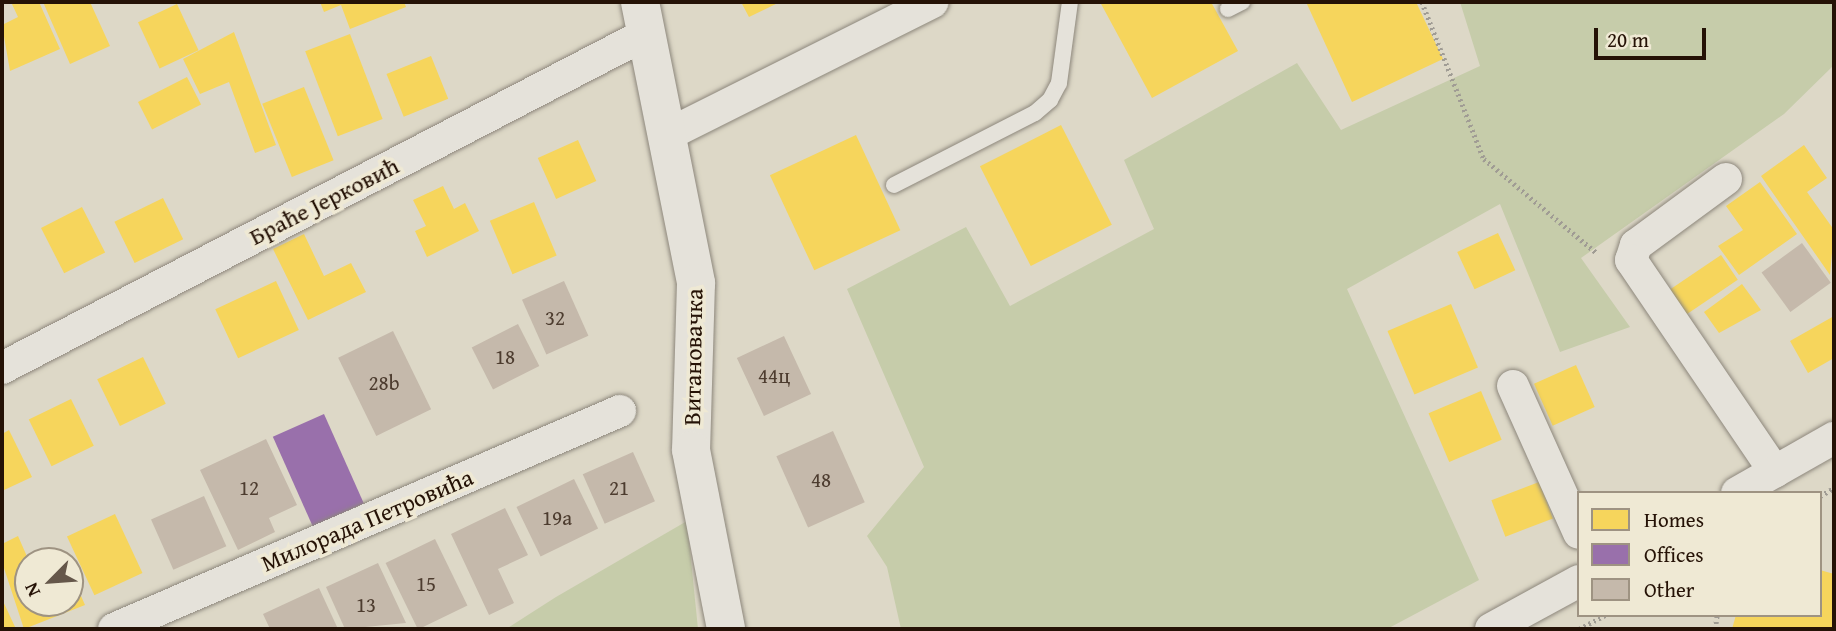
<!DOCTYPE html>
<meta charset="utf-8">
<style>
body{margin:0}
#map{position:relative;width:1836px;height:631px;overflow:hidden;background:#ddd8c7;font-family:"Gentium Book Plus",serif}
div>[style]{position:absolute}
.green>*{inset:0;background:#c6ccaa}
.homes>*{inset:0;background:#f6d55c;transform-origin:0 0}
.offices>*{inset:0;background:#9970ab;transform-origin:0 0}
.building>*{inset:0;background:#c5b9ab;transform-origin:0 0}
.path>*{height:4.5px;margin-top:-2.25px;transform-origin:0;background:repeating-linear-gradient(90deg,#a09c94 0 2px,transparent 0 5.5px)}
.roads{filter:drop-shadow(0 0 2px #8d877c) drop-shadow(0 0 2px #8d877c)}
.lane>*{height:16px;margin:-8px;padding:0 8px;transform-origin:8px;border-radius:8px;background:#e5e2da}
.street>*{height:32px;margin:-16px;padding:0 16px;transform-origin:16px;border-radius:16px;background:#e5e2da}
.secondary>*{height:38px;margin:-19px;padding:0 19px;transform-origin:19px;border-radius:19px;background:#e5e2da}
span{translate:-50% -50%;white-space:nowrap;text-align:center;line-height:1.15;-webkit-text-stroke:7px #efe9d4;paint-order:stroke}
.number-label{font-size:21px;color:#4d3c2f}
.number-label span{-webkit-text-stroke-width:0}
.street-label{font-size:24px;color:#251206}
.frame{position:absolute;inset:0;border:4px solid #251206;pointer-events:none}
.legend{position:absolute;left:1577px;top:491px;width:245px;height:126px;box-sizing:border-box;background:#efe9d4;border:2px solid #9e9382;margin:0;padding:9px 12px;list-style:none;font-size:21px;color:#251206}
.legend li{display:flex;align-items:center;gap:14px;height:35px}
.legend b{width:35px;border:2px solid #9e9382}
.north{position:absolute;left:14px;top:547px;width:70px;height:70px;box-sizing:border-box;background:#efe9d4;border:2px solid #9e9382;border-radius:50%;rotate:245deg;font-size:19px;font-weight:700;line-height:28px;text-align:center;color:#251206}
.north::after{content:'';display:block;margin:auto;width:24px;height:32px;background:#65574a;clip-path:polygon(50% 0,100% 100%,50% 72%,0 100%)}
.scale{position:absolute;left:1594px;top:28px;width:112px;height:32px;box-sizing:border-box;border:4px solid #251206;border-top:0;padding-left:9px;font-size:21px;line-height:24px;white-space:nowrap;color:#251206;-webkit-text-stroke:5px #efe9d4;paint-order:stroke}
</style>
<div id="map">
<div class="green">
<i style="clip-path:polygon(1460px 2px,1834px 2px,1834px 65px,1784px 114px,1581px 258px,1630px 327px,1560px 352px,1500px 204px,1347px 289px,1479px 580px,1387px 629px,901px 629px,887px 567px,867px 536px,924px 467px,847px 289px,966px 227px,1010px 306px,1154px 229px,1124px 160px,1297px 63px,1341px 130px,1480px 66px)"></i>
<i style="clip-path:polygon(687px 521px,698px 629px,506px 629px,556px 597px)"></i>
</div>
<div class="homes">
<i style="clip-path:polygon(11px 2px,39px 2px,60px 49px,10px 71px,2px 25px,18px 17px)"></i>
<i style="clip-path:polygon(43px 2px,90px 2px,110px 46px,70px 64px)"></i>
<i style="clip-path:polygon(320px 2px,404px 2px,406px 7px,350px 29px,341px 5px,324px 12px)"></i>
<i style="clip-path:polygon(741px 2px,780px 2px,749px 17px)"></i>
<i style="clip-path:polygon(1100px 2px,1211px 2px,1238px 51px,1152px 98px)"></i>
<i style="clip-path:polygon(1306px 2px,1416px 2px,1443px 59px,1352px 102px)"></i>
<i style="left:177px;top:4px;width:51px;height:43px;rotate:65deg"></i>
<i style="clip-path:polygon(234px 32px,276px 145px,255px 153px,229px 82px,200px 94px,183px 59px)"></i>
<i style="left:350px;top:34px;width:91px;height:48px;rotate:69deg"></i>
<i style="left:431px;top:56px;width:46px;height:48px;rotate:68deg"></i>
<i style="left:187px;top:77px;width:31px;height:55px;rotate:63deg"></i>
<i style="left:304px;top:87px;width:79px;height:45px;rotate:68deg"></i>
<i style="left:1061px;top:125px;width:112px;height:91px;rotate:63deg"></i>
<i style="left:856px;top:135px;width:105px;height:95px;rotate:65deg"></i>
<i style="left:578px;top:140px;width:45px;height:44px;rotate:66deg"></i>
<i style="clip-path:polygon(1804px 145px,1827px 178px,1807px 192px,1834px 230px,1830px 275px,1761px 176px)"></i>
<i style="clip-path:polygon(1760px 182px,1797px 234px,1739px 275px,1718px 246px,1743px 230px,1726px 206px)"></i>
<i style="clip-path:polygon(443px 186px,454px 209px,465px 203px,479px 231px,427px 257px,415px 231px,426px 226px,413px 200px)"></i>
<i style="left:163px;top:198px;width:46px;height:54px;rotate:64deg"></i>
<i style="left:534px;top:202px;width:58px;height:48px;rotate:67deg"></i>
<i style="left:82px;top:207px;width:51px;height:46px;rotate:63deg"></i>
<i style="left:1498px;top:233px;width:41px;height:45px;rotate:65deg"></i>
<i style="clip-path:polygon(304px 234px,324px 276px,351px 263px,366px 292px,308px 320px,273px 249px)"></i>
<i style="left:1721px;top:255px;width:30px;height:62px;rotate:56deg"></i>
<i style="left:276px;top:281px;width:54px;height:67px;rotate:65deg"></i>
<i style="clip-path:polygon(1742px 284px,1761px 310px,1719px 333px,1704px 312px)"></i>
<i style="left:1451px;top:304px;width:69px;height:69px;rotate:67deg"></i>
<i style="clip-path:polygon(1834px 316px,1834px 358px,1808px 373px,1790px 341px)"></i>
<i style="left:143px;top:357px;width:52px;height:51px;rotate:64deg"></i>
<i style="left:1576px;top:365px;width:46px;height:46px;rotate:66deg"></i>
<i style="left:1481px;top:391px;width:53px;height:57px;rotate:67deg"></i>
<i style="left:71px;top:399px;width:52px;height:47px;rotate:64deg"></i>
<i style="clip-path:polygon(9px 430px,32px 477px,2px 491px,2px 434px)"></i>
<i style="left:1539px;top:482px;width:39px;height:51px;rotate:69deg"></i>
<i style="left:115px;top:514px;width:65px;height:53px;rotate:65deg"></i>
<i style="clip-path:polygon(18px 536px,29px 561px,28px 603px,70px 603px,70px 571px,85px 605px,24px 629px,2px 562px,2px 544px)"></i>
<i style="clip-path:polygon(1820px 570px,1834px 574px,1834px 629px,1732px 629px,1736px 615px,1820px 615px)"></i>
<i style="clip-path:polygon(2px 599px,16px 629px,2px 629px)"></i>
</div>
<div class="offices">
<i style="left:324px;top:414px;width:98px;height:56px;rotate:66deg"></i>
</div>
<div class="building">
<i style="left:1802px;top:243px;width:49px;height:50px;rotate:54deg"></i>
<i style="left:564px;top:281px;width:60px;height:46px;rotate:66deg"></i>
<i style="left:518px;top:324px;width:47px;height:52px;rotate:63deg"></i>
<i style="left:393px;top:331px;width:87px;height:61px;rotate:64deg"></i>
<i style="left:784px;top:336px;width:64px;height:52px;rotate:65deg"></i>
<i style="left:833px;top:431px;width:78px;height:62px;rotate:66deg"></i>
<i style="clip-path:polygon(266px 439px,297px 505px,269px 518px,275px 532px,238px 550px,200px 470px)"></i>
<i style="left:633px;top:452px;width:54px;height:55px;rotate:66deg"></i>
<i style="left:574px;top:479px;width:55px;height:64px;rotate:64deg"></i>
<i style="left:204px;top:496px;width:55px;height:58px;rotate:66deg"></i>
<i style="clip-path:polygon(505px 508px,528px 555px,498px 569px,514px 603px,489px 615px,451px 534px)"></i>
<i style="left:435px;top:539px;width:74px;height:55px;rotate:64deg"></i>
<i style="clip-path:polygon(378px 563px,406px 623px,345px 629px,326px 587px)"></i>
<i style="clip-path:polygon(319px 588px,338px 629px,270px 629px,263px 614px)"></i>
</div>
<div class="path">
<i style="left:1422px;top:2px;width:169px;rotate:68.5deg"></i>
<i style="left:1484px;top:159px;width:147px;rotate:39.8deg"></i>
<i style="left:1820px;top:496px;width:16px;rotate:-30deg"></i>
<i style="left:1579px;top:629px;width:30px;rotate:-28deg"></i>
<i style="left:1715px;top:629px;width:14px;rotate:-82deg"></i>
</div>
<div class="roads">
<div class="lane">
<i style="left:1228px;top:9px;width:16px;rotate:-27deg"></i>
<i style="left:894px;top:185px;width:158px;rotate:-27.1deg"></i>
<i style="left:1035px;top:113px;width:20px;rotate:-41deg"></i>
<i style="left:1050px;top:100px;width:19px;rotate:-62deg"></i>
<i style="left:1059px;top:83px;width:82px;rotate:-82.3deg"></i>
</div>
<div class="street">
<i style="left:667px;top:135px;width:297px;rotate:-26.6deg"></i>
<i style="left:1726px;top:179px;width:112px;rotate:143.7deg"></i>
<i style="left:1636px;top:245px;width:16px;rotate:108deg"></i>
<i style="left:1631px;top:260px;width:256px;rotate:55.8deg"></i>
<i style="left:2px;top:368px;width:725px;rotate:-27.41deg"></i>
<i style="left:1513px;top:386px;width:161px;rotate:65.8deg"></i>
<i style="left:1737px;top:493px;width:112px;rotate:-29.6deg"></i>
<i style="left:114px;top:629px;width:551px;rotate:-23.31deg"></i>
<i style="left:1491px;top:629px;width:100px;rotate:-28.6deg"></i>
</div>
<div class="secondary">
<i style="left:640px;top:2px;width:287px;rotate:78.7deg"></i>
<i style="left:696px;top:283px;width:167px;rotate:91.7deg"></i>
<i style="left:691px;top:450px;width:182px;rotate:78.9deg"></i>
</div>
</div>
<div class="number-label">
<span style="left:555px;top:318px">32</span>
<span style="left:505px;top:357px">18</span>
<span style="left:774px;top:376px">44ц</span>
<span style="left:384px;top:383px">28b</span>
<span style="left:821px;top:480px">48</span>
<span style="left:249px;top:488px">12</span>
<span style="left:619px;top:488px">21</span>
<span style="left:557px;top:518px">19a</span>
<span style="left:426px;top:584px">15</span>
<span style="left:366px;top:605px">13</span>
</div>
<div class="street-label">
<span style="left:324px;top:201px;rotate:-27deg">Браће Јерковић</span>
<span style="left:693px;top:357px;rotate:-89deg">Витановачка</span>
<span style="left:367px;top:520px;rotate:-23deg">Милорада Петровића</span>
</div>
<div class="frame"></div>
<ul class="legend">
<li><b style="height:19px;background:#f6d55c"></b>Homes</li>
<li><b style="height:19px;background:#9970ab"></b>Offices</li>
<li><b style="height:19px;background:#c5b9ab"></b>Other</li>
</ul>
<div class="north">N</div>
<div class="scale">20 m</div>
</div>
